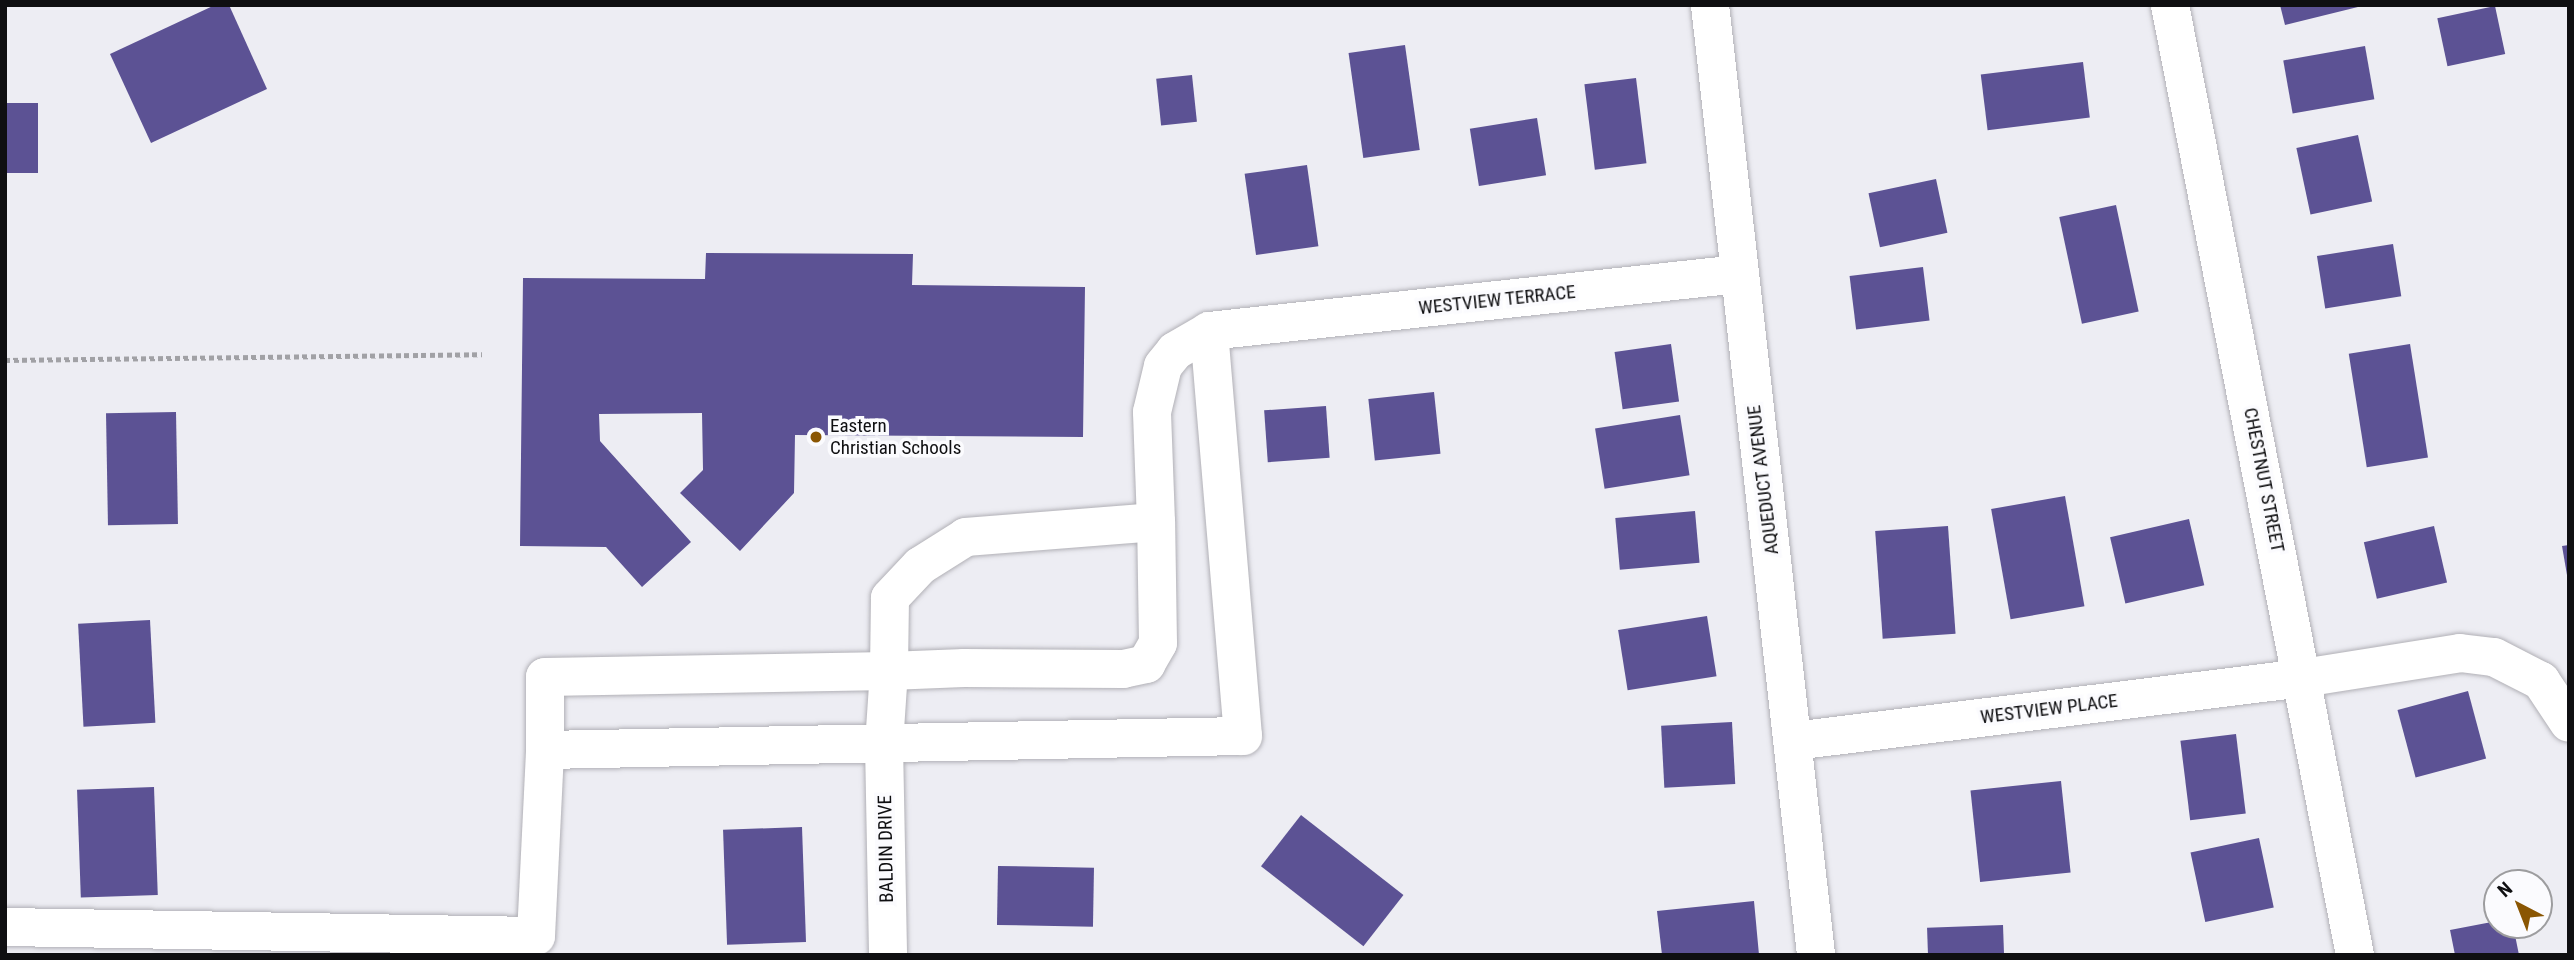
<!DOCTYPE html>
<style>
body{margin:0}
#map{position:relative;width:2574px;height:960px;overflow:hidden;background:#ededf3;font-family:"Roboto Condensed",sans-serif}
div>[style]{position:absolute}
.building>*{inset:0;background:#5c5294;transform-origin:0 0}
.path>*{height:4.5px;margin-top:-2.25px;transform-origin:0;background:repeating-linear-gradient(90deg,#a1a1a5 0 5px,transparent 0 8.5px)}
.roads{filter:drop-shadow(0 0 2px #b1b0b6) drop-shadow(0 0 2px #b1b0b6)}
.minor>*{height:38px;margin:-19px;padding:0 19px;transform-origin:19px;border-radius:19px;background:#fff}
.dots>*{width:19px;height:19px;translate:-50% -50%;box-sizing:border-box;border:4px solid #fbfbfe;border-radius:50%}
span{translate:-50% -50%;white-space:nowrap;text-align:center;line-height:1.15;-webkit-text-stroke:7px #fbfbfe;paint-order:stroke}
.street-label{font-size:19px;color:#0f0f11}
.poi-label{font-size:19px;color:#0f0f11}
.left{translate:0 -50%;text-align:left}
.frame{position:absolute;inset:0;border:7px solid #0f0f11;pointer-events:none}
.north{position:absolute;left:2483px;top:869px;width:70px;height:70px;box-sizing:border-box;background:#fbfbfe;border:2px solid #9d9d9f;border-radius:50%;rotate:318deg;font-size:19px;font-weight:700;line-height:28px;text-align:center;color:#0f0f11}
.north::after{content:'';display:block;margin:auto;width:24px;height:32px;background:#8a5603;clip-path:polygon(50% 0,100% 100%,50% 72%,0 100%)}
</style>
<div id="map">
<div class="building">
<i style="clip-path:polygon(215px 5px,229px 5px,267px 89px,151px 143px,110px 54px)"></i>
<i style="clip-path:polygon(2280px 5px,2362px 5px,2362px 6px,2285px 25px)"></i>
<i style="left:2495px;top:6px;width:49px;height:59px;rotate:78deg"></i>
<i style="left:1405px;top:45px;width:106px;height:57px;rotate:82deg"></i>
<i style="left:2365px;top:46px;width:54px;height:83px;rotate:80deg"></i>
<i style="left:2083px;top:62px;width:56px;height:103px;rotate:83deg"></i>
<i style="left:1192px;top:75px;width:47px;height:36px;rotate:84deg"></i>
<i style="left:1636px;top:78px;width:86px;height:52px;rotate:83deg"></i>
<i style="left:38px;top:103px;width:70px;height:33px;rotate:90deg"></i>
<i style="left:1537px;top:118px;width:58px;height:68px;rotate:81deg"></i>
<i style="left:2358px;top:135px;width:68px;height:63px;rotate:78deg"></i>
<i style="left:1307px;top:165px;width:82px;height:63px;rotate:82deg"></i>
<i style="left:1936px;top:179px;width:55px;height:69px;rotate:78deg"></i>
<i style="left:2116px;top:205px;width:109px;height:58px;rotate:78deg"></i>
<i style="left:2393px;top:244px;width:53px;height:77px;rotate:81deg"></i>
<i style="clip-path:polygon(706px 253px,913px 254px,912px 285px,1085px 287px,1083px 437px,795px 435px,794px 493px,740px 551px,680px 493px,703px 470px,702px 413px,599px 414px,600px 441px,691px 542px,642px 587px,606px 547px,520px 546px,523px 278px,705px 279px)"></i>
<i style="left:1923px;top:267px;width:54px;height:74px;rotate:83deg"></i>
<i style="left:1671px;top:344px;width:58px;height:57px;rotate:82deg"></i>
<i style="left:2410px;top:344px;width:115px;height:62px;rotate:81deg"></i>
<i style="left:1434px;top:392px;width:62px;height:66px;rotate:84deg"></i>
<i style="left:1326px;top:406px;width:52px;height:62px;rotate:86deg"></i>
<i style="left:176px;top:412px;width:112px;height:70px;rotate:89deg"></i>
<i style="left:1680px;top:415px;width:61px;height:86px;rotate:81deg"></i>
<i style="left:2065px;top:496px;width:112px;height:75px;rotate:80deg"></i>
<i style="left:1695px;top:511px;width:52px;height:80px;rotate:85deg"></i>
<i style="left:2189px;top:519px;width:68px;height:81px;rotate:77deg"></i>
<i style="left:1948px;top:526px;width:108px;height:73px;rotate:86deg"></i>
<i style="left:2434px;top:526px;width:58px;height:72px;rotate:77deg"></i>
<i style="clip-path:polygon(2569px 545px,2569px 575px,2567px 575px,2562px 546px)"></i>
<i style="left:1707px;top:616px;width:61px;height:90px;rotate:81deg"></i>
<i style="left:150px;top:620px;width:103px;height:72px;rotate:87deg"></i>
<i style="left:2468px;top:691px;width:70px;height:73px;rotate:75deg"></i>
<i style="left:1732px;top:722px;width:62px;height:71px;rotate:87deg"></i>
<i style="left:2236px;top:734px;width:80px;height:56px;rotate:83deg"></i>
<i style="left:2061px;top:781px;width:92px;height:91px;rotate:84deg"></i>
<i style="left:154px;top:787px;width:108px;height:77px;rotate:88deg"></i>
<i style="left:1301px;top:815px;width:130px;height:65px;rotate:38deg"></i>
<i style="left:802px;top:827px;width:115px;height:79px;rotate:88deg"></i>
<i style="left:2259px;top:838px;width:71px;height:70px;rotate:78deg"></i>
<i style="left:998px;top:866px;width:96px;height:59px;rotate:1deg"></i>
<i style="clip-path:polygon(1754px 901px,1759px 955px,1662px 955px,1657px 911px)"></i>
<i style="clip-path:polygon(2497px 921px,2497px 925px,2513px 925px,2519px 955px,2455px 955px,2450px 930px)"></i>
<i style="left:2003px;top:925px;width:30px;height:76px;rotate:88deg"></i>
</div>
<div class="path">
<i style="left:5px;top:360px;width:477px;rotate:-0.7deg"></i>
</div>
<div class="roads">
<div class="minor">
<i style="left:1710px;top:5px;width:956px;rotate:83.63deg"></i>
<i style="left:2170px;top:5px;width:968px;rotate:78.98deg"></i>
<i style="left:1156px;top:522px;width:110px;rotate:-92.1deg"></i>
<i style="left:1152px;top:412px;width:47px;rotate:-76.6deg"></i>
<i style="left:1163px;top:366px;width:19px;rotate:-51deg"></i>
<i style="left:1175px;top:351px;width:39px;rotate:-30deg"></i>
<i style="left:1794px;top:741px;width:513px;rotate:-7.06deg"></i>
<i style="left:2303px;top:678px;width:159px;rotate:-9deg"></i>
<i style="left:2460px;top:653px;width:34px;rotate:7deg"></i>
<i style="left:2494px;top:657px;width:53px;rotate:27.1deg"></i>
<i style="left:2541px;top:681px;width:50px;rotate:56.3deg"></i>
<i style="left:545px;top:750px;width:73px;rotate:-90deg"></i>
<i style="left:545px;top:677px;width:344px;rotate:-1deg"></i>
<i style="left:889px;top:671px;width:75px;rotate:-2.3deg"></i>
<i style="left:964px;top:668px;width:159px;rotate:0.4deg"></i>
<i style="left:1123px;top:669px;width:24px;rotate:-12deg"></i>
<i style="left:1146px;top:664px;width:24px;rotate:-60deg"></i>
<i style="left:1158px;top:643px;width:121px;rotate:-90.9deg"></i>
<i style="left:1156px;top:522px;width:191px;rotate:175.5deg"></i>
<i style="left:966px;top:537px;width:54px;rotate:147.8deg"></i>
<i style="left:920px;top:566px;width:44px;rotate:133.2deg"></i>
<i style="left:890px;top:598px;width:73px;rotate:90.8deg"></i>
<i style="left:889px;top:671px;width:73px;rotate:93.9deg"></i>
<i style="left:884px;top:744px;width:211px;rotate:88.9deg"></i>
<i style="left:5px;top:927px;width:531px;rotate:0.97deg"></i>
<i style="left:536px;top:936px;width:186px;rotate:-87.2deg"></i>
<i style="left:545px;top:750px;width:698px;rotate:-1.15deg"></i>
<i style="left:1243px;top:736px;width:406px;rotate:-94.8deg"></i>
<i style="left:1209px;top:331px;width:533px;rotate:-6.14deg"></i>
</div>
</div>
<div class="dots">
<i style="left:816px;top:437px;background:#8a5603"></i>
</div>
<div class="street-label">
<span style="left:1497px;top:300px;rotate:-6deg">WESTVIEW TERRACE</span>
<span style="left:1763px;top:480px;rotate:-97deg">AQUEDUCT AVENUE</span>
<span style="left:2264px;top:480px;rotate:79deg">CHESTNUT STREET</span>
<span style="left:2049px;top:709px;rotate:-7deg">WESTVIEW PLACE</span>
<span style="left:886px;top:849px;rotate:-91deg">BALDIN DRIVE</span>
</div>
<div class="poi-label">
<span class="left" style="left:830px;top:437px">Eastern<br>Christian Schools</span>
</div>
<div class="frame"></div>
<div class="north">N</div>
</div>
